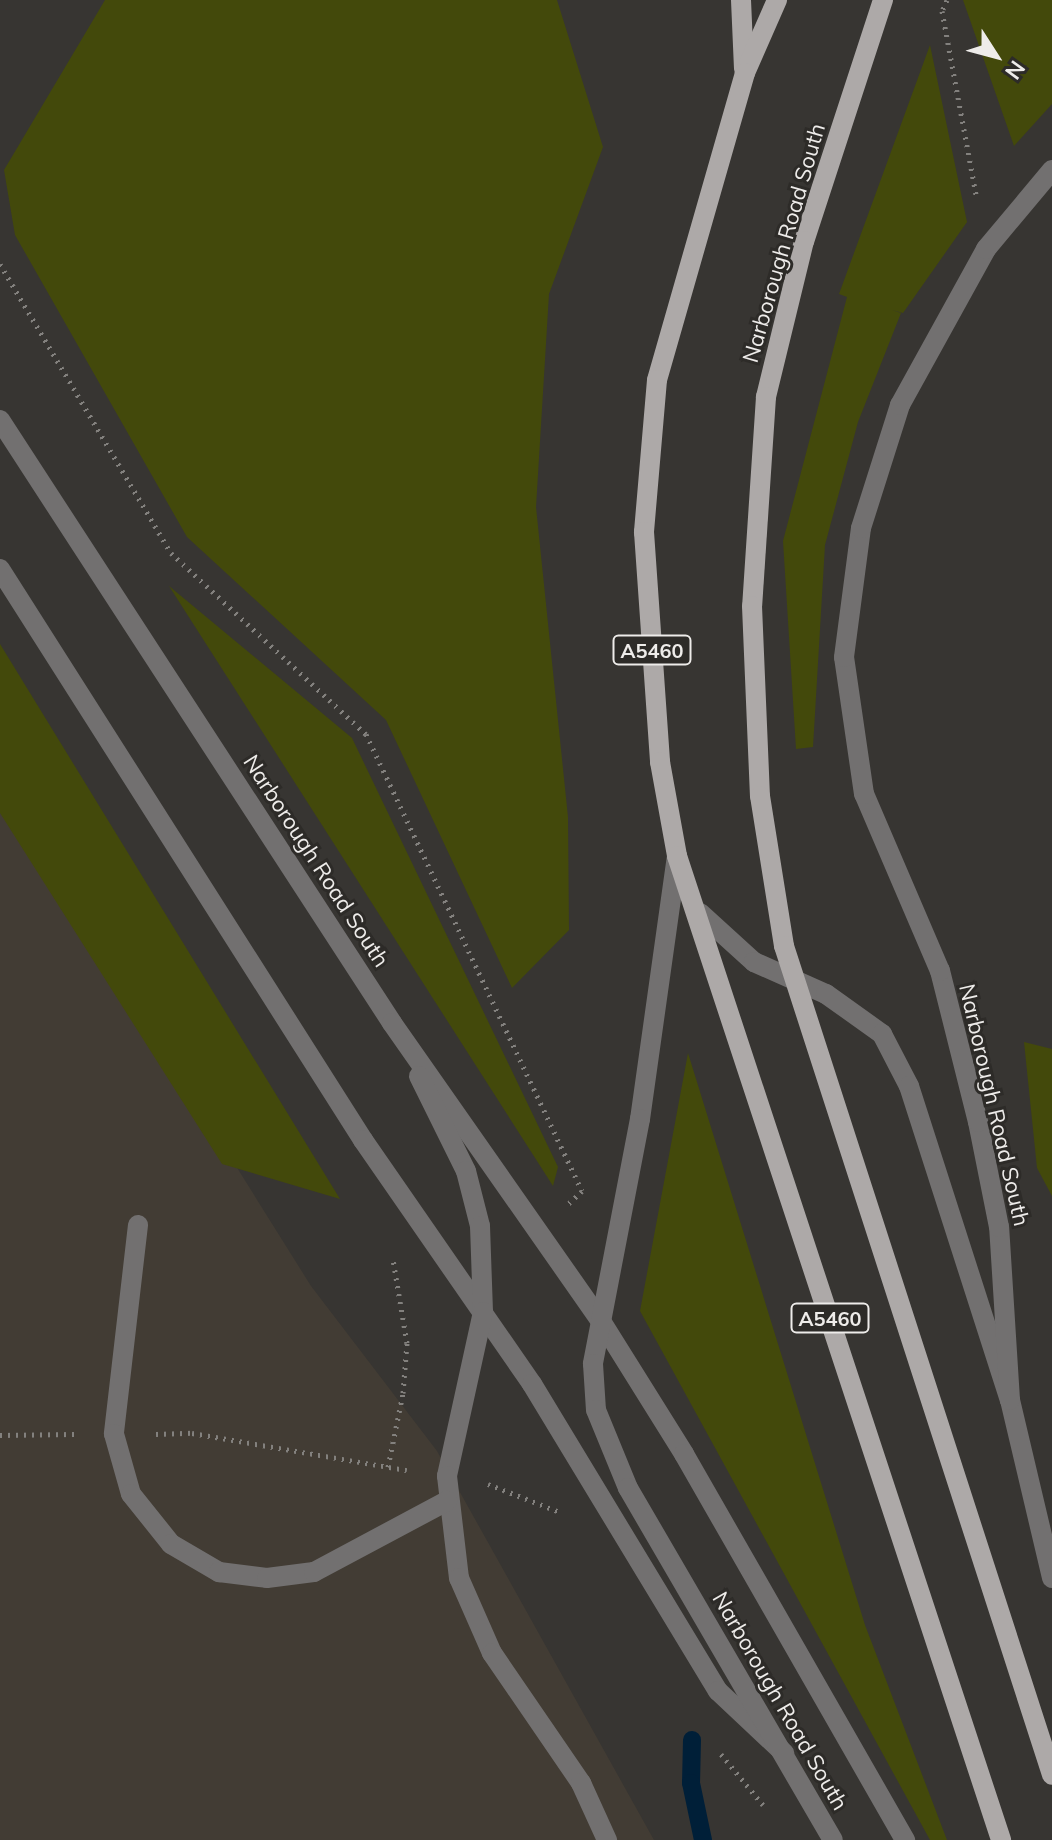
<!DOCTYPE html>
<style>
body{margin:0}
#map{position:relative;width:1052px;height:1840px;overflow:hidden;background:#373532;font-family:Mulish,sans-serif}
div>[style]{position:absolute}
.built>*{inset:0;background:#423c34}
.green>*{inset:0;background:#43490b}
.stream>*{height:18px;margin:-9px;padding:0 9px;transform-origin:9px;border-radius:9px;background:#001f38}
.path>*{height:5px;margin-top:-2.5px;transform-origin:0;background:repeating-linear-gradient(90deg,#83817e 0 2px,transparent 0 8px)}
.minor>*{height:20px;margin:-10px;padding:0 10px;transform-origin:10px;border-radius:10px;background:#727070}
.major>*{height:20px;margin:-10px;padding:0 10px;transform-origin:10px;border-radius:10px;background:#ada9a8}
span{translate:-50% -50%;white-space:nowrap;text-align:center;line-height:1.15;-webkit-text-stroke:6px #2d2b28;paint-order:stroke}
.shield-label span{padding:2px 6px;background:#2d2b28;border:2px solid;border-radius:6px;-webkit-text-stroke-width:0}
.shield-label{font-size:20px;color:#eeecea;font-weight:700}
.street-label{font-size:22px;color:#eeecea}
.north{position:absolute;left:956px;top:16px;width:80px;height:80px;-webkit-text-stroke:6px #2d2b28;paint-order:stroke;rotate:126deg;font-size:22px;font-weight:700;line-height:32px;text-align:center;color:#eeecea}
.north::after{content:'';display:block;margin:auto;width:28px;height:36px;background:#eeecea;clip-path:polygon(50% 0,100% 100%,50% 72%,0 100%)}
</style>
<div id="map">
<div class="built">
<i style="clip-path:polygon(0 789px,311px 1286px,437px 1451px,654px 1840px,0 1840px)"></i>
</div>
<div class="green">
<i style="clip-path:polygon(105px 0,557px 0,603px 147px,549px 294px,536px 507px,568px 817px,569px 930px,512px 988px,386px 720px,187px 537px,15px 235px,4px 170px)"></i>
<i style="clip-path:polygon(963px 0,1052px 0,1052px 104px,1014px 146px)"></i>
<i style="clip-path:polygon(930px 45px,967px 222px,903px 313px,892px 310px,901px 313px,858px 422px,825px 545px,813px 747px,796px 749px,783px 541px,847px 297px,839px 294px)"></i>
<i style="clip-path:polygon(169px 586px,352px 738px,558px 1167px,553px 1186px)"></i>
<i style="clip-path:polygon(0 644px,340px 1199px,222px 1164px,0 813px)"></i>
<i style="clip-path:polygon(1024px 1042px,1052px 1049px,1052px 1196px,1037px 1168px)"></i>
<i style="clip-path:polygon(688px 1053px,865px 1625px,947px 1840px,930px 1840px,640px 1311px)"></i>
</div>
<div class="stream">
<i style="left:692px;top:1740px;width:43px;rotate:91.3deg"></i>
<i style="left:691px;top:1783px;width:58px;rotate:78.1deg"></i>
</div>
<div class="path">
<i style="left:947px;top:0;width:12px;rotate:114deg"></i>
<i style="left:942px;top:11px;width:191px;rotate:79.5deg"></i>
<i style="left:0;top:264px;width:336px;rotate:59.4deg"></i>
<i style="left:171px;top:553px;width:266px;rotate:42.9deg"></i>
<i style="left:366px;top:734px;width:505px;rotate:64.7deg"></i>
<i style="left:582px;top:1191px;width:19px;rotate:137deg"></i>
<i style="left:156px;top:1434px;width:36px;rotate:-2deg"></i>
<i style="left:192px;top:1433px;width:218px;rotate:9.8deg"></i>
<i style="left:0;top:1435px;width:74px;rotate:-0.8deg"></i>
<i style="left:388px;top:1467px;width:76px;rotate:-78.5deg"></i>
<i style="left:403px;top:1393px;width:50px;rotate:-85.4deg"></i>
<i style="left:407px;top:1343px;width:85px;rotate:-99.5deg"></i>
<i style="left:488px;top:1484px;width:77px;rotate:21.3deg"></i>
<i style="left:721px;top:1754px;width:66px;rotate:50.5deg"></i>
</div>
<div class="minor">
<i style="left:0;top:420px;width:719px;rotate:56.97deg"></i>
<i style="left:392px;top:1023px;width:364px;rotate:55deg"></i>
<i style="left:601px;top:1321px;width:157px;rotate:58deg"></i>
<i style="left:684px;top:1454px;width:445px;rotate:60.2deg"></i>
<i style="left:0;top:569px;width:677px;rotate:57.55deg"></i>
<i style="left:363px;top:1140px;width:297px;rotate:55.3deg"></i>
<i style="left:532px;top:1384px;width:359px;rotate:58.8deg"></i>
<i style="left:718px;top:1691px;width:91px;rotate:43.2deg"></i>
<i style="left:677px;top:856px;width:266px;rotate:98deg"></i>
<i style="left:640px;top:1119px;width:249px;rotate:100.9deg"></i>
<i style="left:593px;top:1364px;width:46px;rotate:86.3deg"></i>
<i style="left:596px;top:1410px;width:84px;rotate:67.7deg"></i>
<i style="left:628px;top:1488px;width:407px;rotate:59.8deg"></i>
<i style="left:700px;top:913px;width:73px;rotate:42.2deg"></i>
<i style="left:754px;top:962px;width:79px;rotate:24deg"></i>
<i style="left:826px;top:994px;width:69px;rotate:35.5deg"></i>
<i style="left:882px;top:1034px;width:59px;rotate:62.6deg"></i>
<i style="left:909px;top:1086px;width:330px;rotate:72.2deg"></i>
<i style="left:1010px;top:1400px;width:183px;rotate:76.7deg"></i>
<i style="left:419px;top:1076px;width:106px;rotate:63.7deg"></i>
<i style="left:466px;top:1171px;width:57px;rotate:75.7deg"></i>
<i style="left:480px;top:1226px;width:86px;rotate:88deg"></i>
<i style="left:483px;top:1312px;width:168px;rotate:102.4deg"></i>
<i style="left:447px;top:1476px;width:103px;rotate:83.3deg"></i>
<i style="left:459px;top:1578px;width:82px;rotate:66.3deg"></i>
<i style="left:492px;top:1653px;width:158px;rotate:55.6deg"></i>
<i style="left:581px;top:1783px;width:63px;rotate:65.5deg"></i>
<i style="left:138px;top:1225px;width:210px;rotate:96.6deg"></i>
<i style="left:114px;top:1434px;width:62px;rotate:74.2deg"></i>
<i style="left:131px;top:1494px;width:64px;rotate:51.3deg"></i>
<i style="left:171px;top:1544px;width:56px;rotate:30.3deg"></i>
<i style="left:219px;top:1572px;width:48px;rotate:7.1deg"></i>
<i style="left:267px;top:1578px;width:47px;rotate:-7.3deg"></i>
<i style="left:314px;top:1572px;width:151px;rotate:-28.1deg"></i>
<i style="left:1010px;top:1400px;width:173px;rotate:-93.6deg"></i>
<i style="left:999px;top:1227px;width:107px;rotate:-101.3deg"></i>
<i style="left:978px;top:1122px;width:156px;rotate:-104.1deg"></i>
<i style="left:940px;top:971px;width:193px;rotate:-113.2deg"></i>
<i style="left:864px;top:794px;width:138px;rotate:-98.3deg"></i>
<i style="left:844px;top:657px;width:130px;rotate:-82.5deg"></i>
<i style="left:861px;top:528px;width:129px;rotate:-72.4deg"></i>
<i style="left:900px;top:405px;width:178px;rotate:-61.1deg"></i>
<i style="left:986px;top:249px;width:103px;rotate:-50.1deg"></i>
</div>
<div class="major">
<i style="left:741px;top:0;width:69px;rotate:87.5deg"></i>
<i style="left:777px;top:0;width:80px;rotate:113.7deg"></i>
<i style="left:745px;top:73px;width:319px;rotate:106deg"></i>
<i style="left:657px;top:380px;width:153px;rotate:94.9deg"></i>
<i style="left:644px;top:532px;width:231px;rotate:86deg"></i>
<i style="left:660px;top:762px;width:96px;rotate:79.7deg"></i>
<i style="left:677px;top:856px;width:1036px;rotate:71.77deg"></i>
<i style="left:883px;top:0;width:254px;rotate:108.1deg"></i>
<i style="left:804px;top:241px;width:161px;rotate:103.7deg"></i>
<i style="left:766px;top:397px;width:209px;rotate:93.8deg"></i>
<i style="left:752px;top:606px;width:190px;rotate:87.6deg"></i>
<i style="left:760px;top:796px;width:152px;rotate:80.9deg"></i>
<i style="left:784px;top:946px;width:871px;rotate:72.08deg"></i>
</div>
<div class="shield-label">
<span style="left:652px;top:650px">A5460</span>
<span style="left:830px;top:1318px">A5460</span>
</div>
<div class="street-label">
<span style="left:784px;top:243px;rotate:-74deg">Narborough Road South</span>
<span style="left:316px;top:861px;rotate:57deg">Narborough Road South</span>
<span style="left:994px;top:1105px;rotate:77deg">Narborough Road South</span>
<span style="left:780px;top:1701px;rotate:60deg">Narborough Road South</span>
</div>
<div class="north">N</div>
</div>
